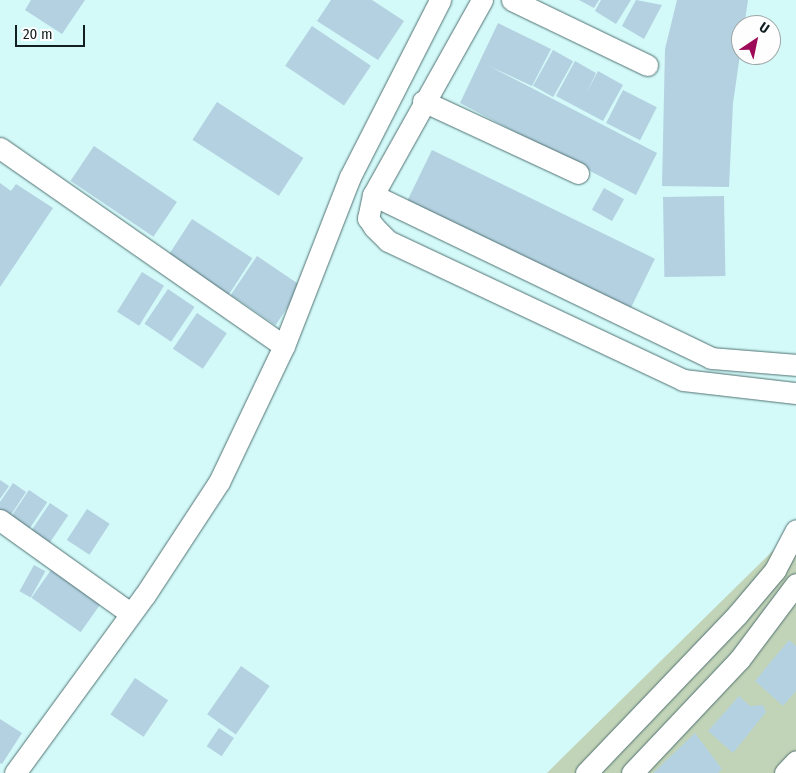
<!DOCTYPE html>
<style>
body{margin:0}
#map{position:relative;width:796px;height:773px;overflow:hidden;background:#d4f9f9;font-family:"Fira Sans Condensed",sans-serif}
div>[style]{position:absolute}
.green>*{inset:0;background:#c2d4b7}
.building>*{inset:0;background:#b3d1e0;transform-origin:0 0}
.roads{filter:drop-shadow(0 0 1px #507172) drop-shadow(0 0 1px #507172)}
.minor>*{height:21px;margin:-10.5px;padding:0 10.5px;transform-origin:10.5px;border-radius:10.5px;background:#fff}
span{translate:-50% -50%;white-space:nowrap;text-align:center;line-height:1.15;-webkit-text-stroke:4.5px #fefefe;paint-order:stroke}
.north{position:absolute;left:731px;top:15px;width:50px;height:50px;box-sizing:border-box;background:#fefefe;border:1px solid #a0a5a5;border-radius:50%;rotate:34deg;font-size:14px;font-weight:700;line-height:20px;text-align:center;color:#121f20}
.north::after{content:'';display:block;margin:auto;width:18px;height:22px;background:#9d0a57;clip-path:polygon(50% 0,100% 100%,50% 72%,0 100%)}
.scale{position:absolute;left:15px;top:25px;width:70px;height:22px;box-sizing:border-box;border:2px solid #121f20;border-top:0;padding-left:6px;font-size:15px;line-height:18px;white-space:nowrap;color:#121f20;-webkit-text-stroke:4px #fefefe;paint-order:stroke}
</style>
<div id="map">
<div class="green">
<i style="clip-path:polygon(796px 528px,796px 773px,547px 773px,563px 757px)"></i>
</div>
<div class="building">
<i style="clip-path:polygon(31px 0,85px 0,62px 34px,25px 10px)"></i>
<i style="clip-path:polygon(331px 0,372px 0,404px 21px,378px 60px,317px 21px)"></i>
<i style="clip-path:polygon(579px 0,599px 0,594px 8px)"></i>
<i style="clip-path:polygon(601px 0,631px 0,616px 24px,595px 11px)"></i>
<i style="clip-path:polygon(636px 0,662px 5px,644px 39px,622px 26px)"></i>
<i style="clip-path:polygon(677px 0,748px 0,733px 103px,729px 187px,662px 186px,665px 49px)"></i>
<i style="clip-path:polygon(498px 23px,551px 49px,532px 86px,489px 66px,657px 153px,636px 195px,460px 103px)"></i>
<i style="left:312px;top:26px;width:71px;height:48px;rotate:34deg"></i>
<i style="left:553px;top:50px;width:23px;height:41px;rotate:29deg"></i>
<i style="clip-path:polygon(575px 61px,596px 73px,587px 92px,598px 71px,623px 85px,603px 121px,556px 96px)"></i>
<i style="left:623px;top:90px;width:38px;height:37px;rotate:27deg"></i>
<i style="left:217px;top:102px;width:103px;height:45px;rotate:33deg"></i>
<i style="left:94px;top:146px;width:100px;height:42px;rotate:34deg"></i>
<i style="left:432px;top:150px;width:248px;height:58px;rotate:26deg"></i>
<i style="clip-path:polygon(0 183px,11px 191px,16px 184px,53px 208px,0 287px)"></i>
<i style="left:604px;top:188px;width:23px;height:25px;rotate:29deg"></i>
<i style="left:724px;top:196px;width:80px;height:61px;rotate:89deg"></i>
<i style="left:192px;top:219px;width:72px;height:45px;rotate:33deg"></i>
<i style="left:257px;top:256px;width:54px;height:47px;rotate:34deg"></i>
<i style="left:142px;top:272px;width:26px;height:47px;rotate:32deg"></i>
<i style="left:168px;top:289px;width:32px;height:42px;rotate:34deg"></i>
<i style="left:197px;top:313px;width:36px;height:43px;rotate:34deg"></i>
<i style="clip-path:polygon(0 480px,9px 486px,0 499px)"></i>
<i style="clip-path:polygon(13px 483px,26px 492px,9px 518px,0 512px,0 502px)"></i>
<i style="left:29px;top:490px;width:22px;height:35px;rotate:34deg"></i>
<i style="left:50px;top:503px;width:22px;height:37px;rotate:34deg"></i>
<i style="left:87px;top:509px;width:27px;height:37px;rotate:33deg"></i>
<i style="left:34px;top:565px;width:13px;height:30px;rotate:29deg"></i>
<i style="left:51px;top:570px;width:60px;height:34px;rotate:35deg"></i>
<i style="clip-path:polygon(789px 640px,796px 646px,796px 691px,783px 706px,755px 681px)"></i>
<i style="left:241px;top:666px;width:35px;height:59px;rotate:35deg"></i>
<i style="left:135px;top:678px;width:40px;height:44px;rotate:34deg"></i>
<i style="clip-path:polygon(739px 696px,750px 706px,763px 705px,766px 712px,733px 753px,708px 731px)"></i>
<i style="clip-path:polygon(0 719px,22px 733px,2px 764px,0 763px)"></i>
<i style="left:219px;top:728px;width:18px;height:22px;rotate:34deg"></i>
<i style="clip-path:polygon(695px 733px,722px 769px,718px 773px,653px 773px)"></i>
</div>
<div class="roads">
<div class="minor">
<i style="left:482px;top:0;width:223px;rotate:119.2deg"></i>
<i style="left:373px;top:195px;width:24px;rotate:102deg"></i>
<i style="left:368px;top:218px;width:11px;rotate:56deg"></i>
<i style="left:374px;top:227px;width:20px;rotate:45deg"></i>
<i style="left:388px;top:241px;width:326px;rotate:25.2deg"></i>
<i style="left:683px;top:380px;width:114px;rotate:6.6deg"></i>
<i style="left:512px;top:0;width:150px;rotate:25.7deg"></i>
<i style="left:423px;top:101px;width:171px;rotate:24.9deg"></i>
<i style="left:0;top:148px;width:346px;rotate:34.9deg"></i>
<i style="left:373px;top:195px;width:375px;rotate:25.7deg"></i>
<i style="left:711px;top:358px;width:85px;rotate:4.7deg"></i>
<i style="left:0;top:520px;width:160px;rotate:35.6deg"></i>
<i style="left:15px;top:773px;width:220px;rotate:-53.9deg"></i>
<i style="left:145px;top:595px;width:135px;rotate:-56.8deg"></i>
<i style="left:219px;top:482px;width:151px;rotate:-64.5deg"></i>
<i style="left:284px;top:346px;width:181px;rotate:-68.7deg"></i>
<i style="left:350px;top:177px;width:199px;rotate:-63deg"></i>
<i style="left:586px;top:773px;width:219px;rotate:-46.3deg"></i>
<i style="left:737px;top:615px;width:59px;rotate:-49.8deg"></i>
<i style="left:775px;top:570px;width:45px;rotate:-62.3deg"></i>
<i style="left:632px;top:773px;width:156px;rotate:-46.6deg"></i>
<i style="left:739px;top:660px;width:95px;rotate:-53.1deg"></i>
<i style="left:785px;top:773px;width:16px;rotate:-47deg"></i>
</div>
</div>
<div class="north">U</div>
<div class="scale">20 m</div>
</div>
